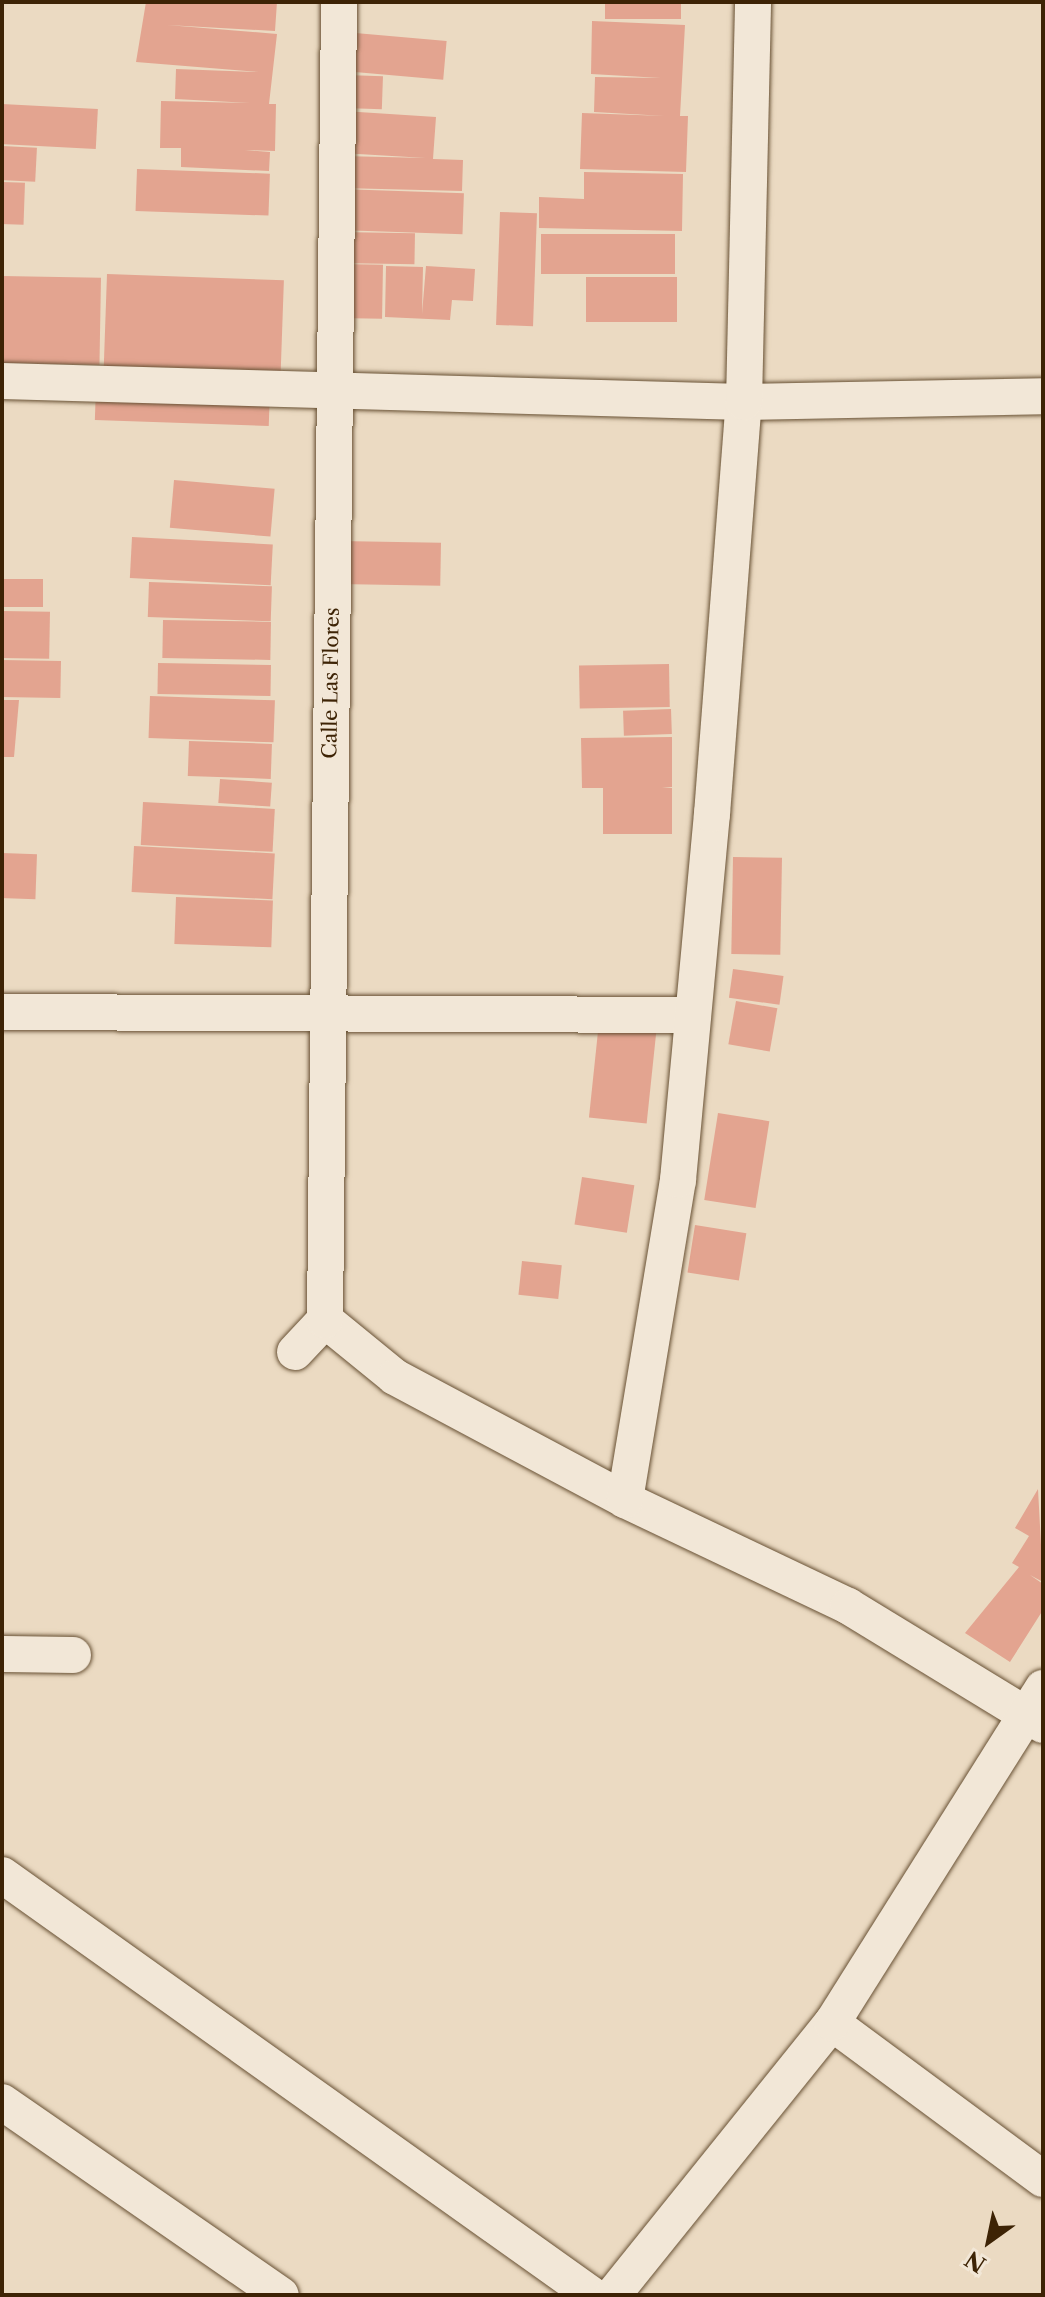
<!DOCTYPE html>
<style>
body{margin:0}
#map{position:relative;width:1045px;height:2297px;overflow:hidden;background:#ebdac2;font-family:"Libre Caslon Text",serif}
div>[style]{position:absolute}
.building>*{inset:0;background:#e3a490;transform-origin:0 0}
.roads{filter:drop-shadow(0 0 2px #685134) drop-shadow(0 0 2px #685134)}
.minor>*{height:36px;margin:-18px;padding:0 18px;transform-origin:18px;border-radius:18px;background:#f2e7d7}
span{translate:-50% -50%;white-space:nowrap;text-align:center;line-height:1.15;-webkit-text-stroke:6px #f2e7d7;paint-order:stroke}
.street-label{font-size:20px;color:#3d2305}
.frame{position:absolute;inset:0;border:4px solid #3d2305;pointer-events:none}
.north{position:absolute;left:949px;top:2201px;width:80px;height:80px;-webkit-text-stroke:6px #f2e7d7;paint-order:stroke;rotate:213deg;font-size:22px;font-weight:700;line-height:32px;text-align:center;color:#3d2305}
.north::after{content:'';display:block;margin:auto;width:28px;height:36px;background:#3d2305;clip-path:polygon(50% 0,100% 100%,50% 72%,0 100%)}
</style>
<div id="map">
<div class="building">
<i style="clip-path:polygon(146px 2px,277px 2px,275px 31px,167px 25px,277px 34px,269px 104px,276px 104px,275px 151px,245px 150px,270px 152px,269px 171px,181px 167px,181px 148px,160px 148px,161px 101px,250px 103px,175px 99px,176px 69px,259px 72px,136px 62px)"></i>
<i style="left:605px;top:2px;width:76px;height:17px"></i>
<i style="clip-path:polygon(592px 21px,685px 25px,680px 116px,688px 116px,686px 172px,580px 169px,582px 113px,665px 116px,594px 112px,595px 77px,661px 78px,591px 74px)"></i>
<i style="left:344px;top:32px;width:103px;height:39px;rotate:5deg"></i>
<i style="left:345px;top:75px;width:38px;height:33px;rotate:2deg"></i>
<i style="left:2px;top:104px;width:96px;height:40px;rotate:3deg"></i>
<i style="clip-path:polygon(343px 111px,436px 117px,433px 159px,463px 160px,462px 191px,341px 188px,342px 156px,426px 158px,341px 153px)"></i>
<i style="left:2px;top:146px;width:35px;height:34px;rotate:3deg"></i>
<i style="left:137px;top:169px;width:133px;height:42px;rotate:2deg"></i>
<i style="clip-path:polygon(584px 172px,683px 174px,682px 231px,539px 228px,539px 197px,584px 199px)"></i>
<i style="left:2px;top:182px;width:23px;height:42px;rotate:2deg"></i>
<i style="left:340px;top:189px;width:124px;height:41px;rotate:2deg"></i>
<i style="left:500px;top:212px;width:37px;height:113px;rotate:2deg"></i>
<i style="left:338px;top:232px;width:77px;height:31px;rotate:1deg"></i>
<i style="left:675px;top:234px;width:40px;height:134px;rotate:90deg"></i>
<i style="left:339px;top:264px;width:44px;height:54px;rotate:1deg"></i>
<i style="clip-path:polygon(386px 266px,423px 267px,422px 314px,426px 266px,475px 269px,473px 301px,452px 300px,450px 320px,385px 317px)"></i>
<i style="left:107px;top:274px;width:177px;height:93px;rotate:2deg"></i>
<i style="left:2px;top:276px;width:99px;height:87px;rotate:1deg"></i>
<i style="left:586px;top:277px;width:91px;height:45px"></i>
<i style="left:96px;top:387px;width:174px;height:33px;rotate:2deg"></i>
<i style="left:174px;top:480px;width:101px;height:48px;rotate:5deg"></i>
<i style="left:132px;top:537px;width:141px;height:41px;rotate:3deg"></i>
<i style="left:339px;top:541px;width:102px;height:43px;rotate:1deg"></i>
<i style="left:2px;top:579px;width:41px;height:28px"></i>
<i style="left:149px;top:582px;width:123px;height:35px;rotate:2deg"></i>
<i style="left:2px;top:611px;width:48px;height:47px;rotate:1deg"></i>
<i style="left:163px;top:620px;width:108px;height:38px;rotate:1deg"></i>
<i style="left:2px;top:660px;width:59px;height:37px;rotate:1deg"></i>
<i style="left:158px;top:663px;width:113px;height:31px;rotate:1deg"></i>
<i style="left:669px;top:664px;width:43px;height:90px;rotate:89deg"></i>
<i style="left:150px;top:696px;width:125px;height:42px;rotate:2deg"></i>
<i style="clip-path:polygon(2px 700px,19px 700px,14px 757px,2px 757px)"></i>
<i style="left:671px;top:709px;width:25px;height:48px;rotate:88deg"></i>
<i style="clip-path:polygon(672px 737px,672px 787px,662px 787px,672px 788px,672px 834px,603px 834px,603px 788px,582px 788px,581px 738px)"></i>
<i style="left:189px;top:741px;width:83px;height:35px;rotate:2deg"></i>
<i style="left:220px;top:779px;width:52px;height:24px;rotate:4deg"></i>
<i style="left:143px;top:802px;width:132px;height:43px;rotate:3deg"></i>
<i style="left:134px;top:846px;width:141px;height:46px;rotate:3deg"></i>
<i style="left:2px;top:853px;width:35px;height:45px;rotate:2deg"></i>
<i style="left:733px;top:857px;width:49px;height:97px;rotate:1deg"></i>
<i style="left:176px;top:897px;width:97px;height:47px;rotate:2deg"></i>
<i style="left:733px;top:969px;width:51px;height:29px;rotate:8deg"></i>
<i style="left:736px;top:1001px;width:42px;height:44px;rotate:10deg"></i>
<i style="left:599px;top:1022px;width:58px;height:96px;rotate:6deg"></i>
<i style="left:718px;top:1113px;width:52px;height:88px;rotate:9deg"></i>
<i style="left:582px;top:1177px;width:53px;height:48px;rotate:9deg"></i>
<i style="left:695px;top:1225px;width:52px;height:48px;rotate:9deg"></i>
<i style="left:522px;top:1261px;width:40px;height:34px;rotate:6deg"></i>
<i style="clip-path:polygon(1038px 1489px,1043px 1582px,1030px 1575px,1043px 1584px,1043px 1610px,1010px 1662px,965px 1633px,1019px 1567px,1012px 1563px,1029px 1536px,1015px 1528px)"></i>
</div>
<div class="roads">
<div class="minor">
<i style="left:2px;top:381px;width:742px;rotate:1.62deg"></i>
<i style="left:744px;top:402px;width:299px;rotate:-1.1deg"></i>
<i style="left:2px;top:1012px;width:691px;rotate:0.25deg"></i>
<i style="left:325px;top:1320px;width:90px;rotate:39.2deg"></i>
<i style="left:395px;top:1377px;width:261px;rotate:28.1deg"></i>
<i style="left:625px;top:1500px;width:247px;rotate:25.4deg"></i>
<i style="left:848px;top:1606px;width:228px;rotate:31.4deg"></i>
<i style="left:295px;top:1352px;width:44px;rotate:-46.8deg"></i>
<i style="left:325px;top:1320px;width:1318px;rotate:-89.39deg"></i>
<i style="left:625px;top:1500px;width:324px;rotate:-80.6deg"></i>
<i style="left:678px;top:1180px;width:368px;rotate:-84.7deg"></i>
<i style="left:712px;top:814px;width:413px;rotate:-85.6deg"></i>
<i style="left:744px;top:402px;width:400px;rotate:-88.7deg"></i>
<i style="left:2px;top:1654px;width:71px;rotate:0.8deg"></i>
<i style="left:2px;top:1875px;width:724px;rotate:35.45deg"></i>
<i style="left:832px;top:2023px;width:262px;rotate:36.5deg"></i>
<i style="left:2px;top:2102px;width:339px;rotate:34.7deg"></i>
<i style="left:613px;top:2295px;width:349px;rotate:-51.2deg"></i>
<i style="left:832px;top:2023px;width:396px;rotate:-57.8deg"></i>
</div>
</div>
<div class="street-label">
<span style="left:331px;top:683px;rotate:-89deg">Calle Las Flores</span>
</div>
<div class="frame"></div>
<div class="north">N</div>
</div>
